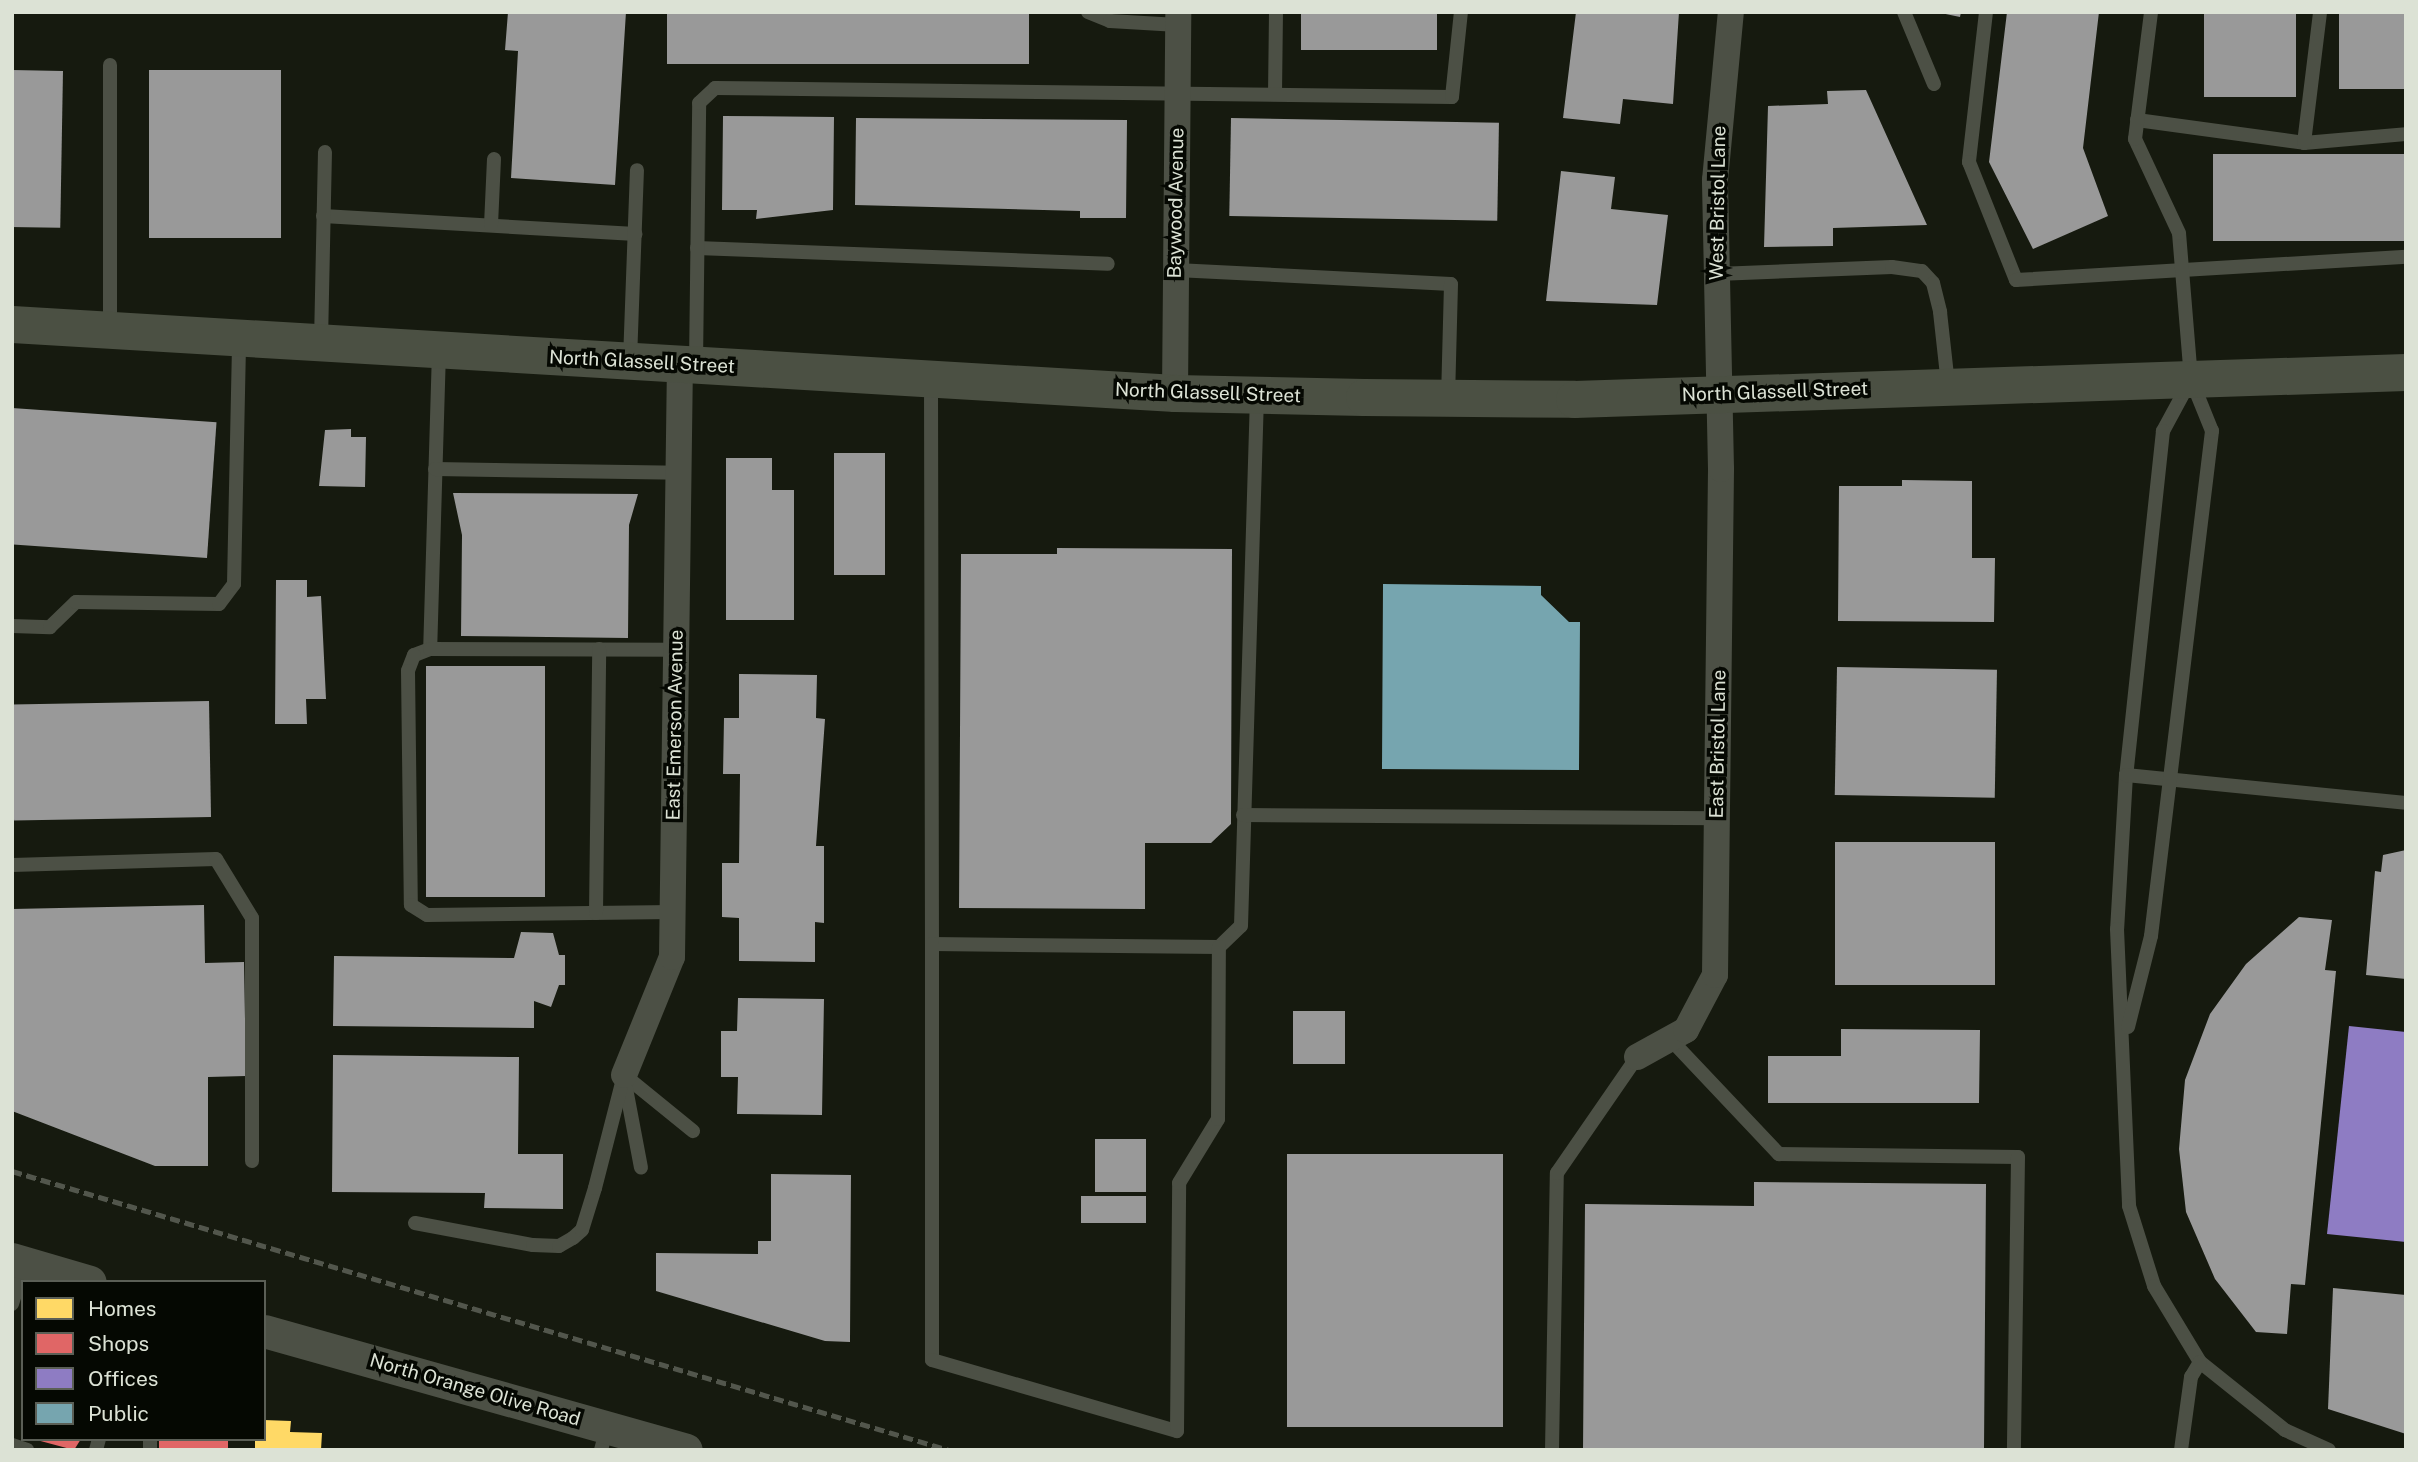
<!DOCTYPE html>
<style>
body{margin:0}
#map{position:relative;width:2418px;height:1462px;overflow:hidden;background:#161a0f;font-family:"Public Sans",sans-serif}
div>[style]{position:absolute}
.homes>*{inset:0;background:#ffd966}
.shops>*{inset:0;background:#e06666;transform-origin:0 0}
.offices>*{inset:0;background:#8e7cc3}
.public>*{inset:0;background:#76a5af}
.industry>*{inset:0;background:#999;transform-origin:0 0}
.service>*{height:14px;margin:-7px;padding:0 7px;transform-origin:7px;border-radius:7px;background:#4c5045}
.minor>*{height:26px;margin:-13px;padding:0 13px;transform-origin:13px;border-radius:13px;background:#4c5045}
.tertiary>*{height:33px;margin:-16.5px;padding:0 16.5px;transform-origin:16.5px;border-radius:16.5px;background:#4c5045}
.secondary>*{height:37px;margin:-18.5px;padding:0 18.5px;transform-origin:18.5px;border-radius:18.5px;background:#4b5043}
.rail>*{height:5px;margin-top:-2.5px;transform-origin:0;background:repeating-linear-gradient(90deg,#52564c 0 10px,transparent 0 15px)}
span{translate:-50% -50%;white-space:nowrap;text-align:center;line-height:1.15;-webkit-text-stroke:7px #050802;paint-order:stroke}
.street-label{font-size:19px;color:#dce2d5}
.frame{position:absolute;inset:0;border:14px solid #dce2d5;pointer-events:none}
.legend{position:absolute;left:21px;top:1280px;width:245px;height:161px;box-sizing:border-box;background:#050802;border:2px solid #5b5f56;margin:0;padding:9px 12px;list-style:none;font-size:21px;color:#dce2d5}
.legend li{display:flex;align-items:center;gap:14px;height:35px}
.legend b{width:35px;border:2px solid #5b5f56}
</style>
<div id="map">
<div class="homes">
<i style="clip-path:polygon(264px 1420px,291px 1421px,290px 1432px,322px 1433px,321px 1450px,255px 1450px,255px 1439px,264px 1439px)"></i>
</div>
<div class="shops">
<i style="clip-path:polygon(33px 1439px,81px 1439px,74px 1450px)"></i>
<i style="left:159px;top:1439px;width:69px;height:11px"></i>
</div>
<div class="offices">
<i style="clip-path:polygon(2349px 1026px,2406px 1032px,2406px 1242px,2327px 1234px)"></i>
</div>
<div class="public">
<i style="clip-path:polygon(1383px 584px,1541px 586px,1541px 595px,1569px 622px,1580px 622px,1579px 770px,1382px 769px)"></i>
</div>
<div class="industry">
<i style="clip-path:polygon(508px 12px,626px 12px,615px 185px,511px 178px,518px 51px,505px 50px)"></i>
<i style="left:667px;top:12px;width:362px;height:52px"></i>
<i style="left:1301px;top:12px;width:136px;height:38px"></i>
<i style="clip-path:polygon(1576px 12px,1679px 12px,1673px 104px,1623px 99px,1620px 124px,1563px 118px)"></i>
<i style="clip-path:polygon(1936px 12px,1961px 12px,1960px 17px)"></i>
<i style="clip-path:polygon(2007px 12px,2099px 12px,2083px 148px,2108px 216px,2033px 249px,1989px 162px)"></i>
<i style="left:2204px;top:12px;width:92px;height:85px"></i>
<i style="left:2406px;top:12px;width:77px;height:67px;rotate:90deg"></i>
<i style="left:12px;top:70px;width:51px;height:157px;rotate:1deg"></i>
<i style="left:149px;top:70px;width:132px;height:168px"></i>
<i style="clip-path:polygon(1866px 90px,1927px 225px,1833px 228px,1833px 246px,1764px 247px,1768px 106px,1828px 104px,1827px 91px)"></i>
<i style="clip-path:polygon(723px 116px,834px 117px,833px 210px,756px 219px,757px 210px,722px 210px)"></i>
<i style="clip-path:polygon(856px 118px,1127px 120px,1126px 218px,1080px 218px,1080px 211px,855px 205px)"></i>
<i style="left:1231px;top:118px;width:268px;height:98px;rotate:1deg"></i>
<i style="left:2406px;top:154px;width:87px;height:193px;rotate:90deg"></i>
<i style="clip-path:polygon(1561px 171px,1615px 177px,1611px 209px,1668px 215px,1657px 305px,1546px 301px)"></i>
<i style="left:12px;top:408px;width:205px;height:136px;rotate:4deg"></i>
<i style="clip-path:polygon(351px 429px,351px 437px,366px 437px,365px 487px,319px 486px,325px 430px)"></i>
<i style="left:834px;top:453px;width:51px;height:122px"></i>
<i style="clip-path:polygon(726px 458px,772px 458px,772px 490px,794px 490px,794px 620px,726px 620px)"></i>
<i style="clip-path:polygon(1902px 480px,1972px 481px,1972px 558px,1995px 558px,1994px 622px,1838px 621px,1839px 486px,1902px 486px)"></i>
<i style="clip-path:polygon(453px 493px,638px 494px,629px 525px,628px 638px,461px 636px,462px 535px)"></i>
<i style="clip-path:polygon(1057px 548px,1232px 549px,1231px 824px,1211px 843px,1145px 843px,1145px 909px,959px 908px,961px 554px,1057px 554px)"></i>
<i style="clip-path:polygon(276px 580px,307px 580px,307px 597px,321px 596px,326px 699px,306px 699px,307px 724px,275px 724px)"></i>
<i style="left:426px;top:666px;width:119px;height:231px"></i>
<i style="left:1837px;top:667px;width:160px;height:128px;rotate:1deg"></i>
<i style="clip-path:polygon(739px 674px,817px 675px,816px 718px,825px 719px,816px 846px,824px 846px,824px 923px,815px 922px,815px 962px,739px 961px,739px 918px,722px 917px,722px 863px,739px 863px,740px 774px,723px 774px,724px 718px,739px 718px)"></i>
<i style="left:209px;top:701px;width:116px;height:197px;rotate:89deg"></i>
<i style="left:1835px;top:842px;width:160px;height:143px"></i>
<i style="clip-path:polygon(2406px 850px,2406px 979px,2366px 975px,2375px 871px,2381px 872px,2383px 855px)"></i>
<i style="clip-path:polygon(204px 905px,205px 963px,244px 962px,246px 1076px,208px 1077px,208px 1166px,155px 1166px,12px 1111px,12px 909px)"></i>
<i style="clip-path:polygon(2299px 917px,2332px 920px,2325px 970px,2336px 971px,2305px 1285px,2291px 1284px,2287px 1334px,2256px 1332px,2215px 1279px,2186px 1212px,2179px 1149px,2185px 1080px,2210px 1014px,2246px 964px)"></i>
<i style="clip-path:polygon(521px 932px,553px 933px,559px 955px,565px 955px,565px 985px,559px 985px,551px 1007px,534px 1001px,534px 1028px,333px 1026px,334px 956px,514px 958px)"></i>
<i style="clip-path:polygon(738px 998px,824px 999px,822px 1115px,737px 1114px,738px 1077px,721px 1077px,721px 1031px,737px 1031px)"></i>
<i style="left:1293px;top:1011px;width:52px;height:53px"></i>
<i style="clip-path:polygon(1841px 1029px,1980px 1030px,1979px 1103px,1768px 1103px,1768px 1056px,1841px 1056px)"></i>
<i style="clip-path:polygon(333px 1055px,519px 1057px,518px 1154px,563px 1154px,563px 1209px,484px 1208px,485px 1193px,332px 1192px)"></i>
<i style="left:1095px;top:1139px;width:51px;height:53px"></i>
<i style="left:1287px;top:1154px;width:216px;height:273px"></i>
<i style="clip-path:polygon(771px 1174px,851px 1175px,850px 1342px,825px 1341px,656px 1291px,656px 1253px,758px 1254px,758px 1241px,771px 1241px)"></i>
<i style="clip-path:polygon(1754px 1182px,1986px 1184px,1984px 1450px,1583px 1450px,1585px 1204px,1754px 1206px)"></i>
<i style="left:1081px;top:1196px;width:65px;height:27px"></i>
<i style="clip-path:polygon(2333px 1288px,2406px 1295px,2406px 1434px,2328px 1409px)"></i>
</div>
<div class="service">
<i style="left:1088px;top:12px;width:24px;rotate:22deg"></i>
<i style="left:1110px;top:21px;width:68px;rotate:3.4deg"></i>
<i style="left:1904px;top:12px;width:78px;rotate:67.4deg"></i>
<i style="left:1986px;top:12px;width:151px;rotate:96.5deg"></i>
<i style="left:1969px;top:162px;width:127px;rotate:68.3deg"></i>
<i style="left:2016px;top:280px;width:391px;rotate:-3.4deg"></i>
<i style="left:110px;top:65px;width:264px;rotate:90deg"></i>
<i style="left:1275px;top:94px;width:82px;rotate:-89.3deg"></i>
<i style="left:2137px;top:120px;width:169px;rotate:7.8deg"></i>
<i style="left:2304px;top:143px;width:102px;rotate:-5deg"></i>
<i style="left:2304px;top:143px;width:132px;rotate:-83deg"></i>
<i style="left:323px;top:216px;width:313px;rotate:3.3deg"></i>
<i style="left:491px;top:225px;width:66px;rotate:-87.4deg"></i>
<i style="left:697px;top:248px;width:411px;rotate:2.2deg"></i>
<i style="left:1176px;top:270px;width:275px;rotate:2.9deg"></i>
<i style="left:1451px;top:284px;width:114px;rotate:91.5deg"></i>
<i style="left:1717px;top:274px;width:175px;rotate:-2.3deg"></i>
<i style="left:1892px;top:267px;width:30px;rotate:8deg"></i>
<i style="left:1922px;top:271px;width:16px;rotate:47deg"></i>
<i style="left:1933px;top:283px;width:30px;rotate:76deg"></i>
<i style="left:1940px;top:312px;width:73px;rotate:83.7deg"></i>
<i style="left:321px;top:342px;width:190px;rotate:-88.8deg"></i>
<i style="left:439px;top:351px;width:298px;rotate:91.7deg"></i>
<i style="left:430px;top:649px;width:17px;rotate:159deg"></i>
<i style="left:414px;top:655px;width:17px;rotate:111deg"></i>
<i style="left:408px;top:671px;width:234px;rotate:89.3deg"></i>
<i style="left:411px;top:905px;width:19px;rotate:32deg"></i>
<i style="left:427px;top:915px;width:246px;rotate:-0.7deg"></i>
<i style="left:630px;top:360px;width:190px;rotate:-87.9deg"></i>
<i style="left:696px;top:364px;width:261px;rotate:-89.3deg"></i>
<i style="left:699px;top:103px;width:22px;rotate:-43deg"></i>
<i style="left:715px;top:88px;width:737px;rotate:0.7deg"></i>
<i style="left:1452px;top:97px;width:85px;rotate:-84deg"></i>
<i style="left:931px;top:380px;width:564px;rotate:89.9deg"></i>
<i style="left:932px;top:944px;width:287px;rotate:0.6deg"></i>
<i style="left:1219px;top:947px;width:30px;rotate:-44deg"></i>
<i style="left:1241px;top:926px;width:530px;rotate:-88.27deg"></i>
<i style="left:2189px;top:383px;width:55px;rotate:118.4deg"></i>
<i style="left:2163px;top:431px;width:346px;rotate:96.1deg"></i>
<i style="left:2126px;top:775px;width:154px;rotate:93.3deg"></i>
<i style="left:2117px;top:929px;width:277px;rotate:87.5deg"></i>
<i style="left:2129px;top:1206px;width:84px;rotate:72.6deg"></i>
<i style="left:2154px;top:1286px;width:89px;rotate:58.8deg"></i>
<i style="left:2200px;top:1362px;width:109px;rotate:38.7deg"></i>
<i style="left:2285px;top:1430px;width:48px;rotate:24.4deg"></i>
<i style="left:435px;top:469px;width:244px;rotate:0.9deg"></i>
<i style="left:12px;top:626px;width:38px;rotate:2deg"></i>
<i style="left:50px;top:627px;width:36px;rotate:-44deg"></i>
<i style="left:76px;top:602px;width:143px;rotate:0.8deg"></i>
<i style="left:219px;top:604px;width:25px;rotate:-53deg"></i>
<i style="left:234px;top:584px;width:245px;rotate:-88.8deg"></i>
<i style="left:430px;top:649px;width:246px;rotate:0.2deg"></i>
<i style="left:2126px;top:775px;width:281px;rotate:5.7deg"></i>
<i style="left:1243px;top:815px;width:474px;rotate:0.4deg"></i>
<i style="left:12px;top:865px;width:204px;rotate:-1.7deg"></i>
<i style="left:216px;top:859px;width:69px;rotate:58.6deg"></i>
<i style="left:252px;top:918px;width:243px;rotate:90deg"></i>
<i style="left:596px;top:913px;width:264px;rotate:-89.3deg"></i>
<i style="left:932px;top:944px;width:416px;rotate:90deg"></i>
<i style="left:932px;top:1360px;width:255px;rotate:16.2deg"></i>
<i style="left:1177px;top:1431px;width:248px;rotate:-89.5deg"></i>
<i style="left:1179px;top:1183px;width:75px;rotate:-58.6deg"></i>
<i style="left:1218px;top:1119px;width:172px;rotate:-89.7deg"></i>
<i style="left:2128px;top:1027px;width:94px;rotate:-75.8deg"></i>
<i style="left:2151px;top:936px;width:509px;rotate:-83.11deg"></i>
<i style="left:2212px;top:431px;width:56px;rotate:-112deg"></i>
<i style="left:2191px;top:379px;width:146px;rotate:-94.7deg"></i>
<i style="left:2179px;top:233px;width:104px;rotate:-115.1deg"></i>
<i style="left:2135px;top:139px;width:128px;rotate:-82.8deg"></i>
<i style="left:1672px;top:1041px;width:156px;rotate:46.6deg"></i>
<i style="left:1779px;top:1154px;width:239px;rotate:0.7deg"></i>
<i style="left:2018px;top:1157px;width:293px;rotate:90.8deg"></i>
<i style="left:624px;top:1075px;width:89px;rotate:39.1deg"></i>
<i style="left:625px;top:1083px;width:86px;rotate:79.3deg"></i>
<i style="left:415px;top:1223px;width:120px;rotate:10.6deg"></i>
<i style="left:533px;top:1245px;width:26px;rotate:2deg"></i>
<i style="left:559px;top:1246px;width:16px;rotate:-30deg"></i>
<i style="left:573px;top:1238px;width:12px;rotate:-42deg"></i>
<i style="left:582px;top:1230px;width:44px;rotate:-72.8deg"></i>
<i style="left:595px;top:1188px;width:117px;rotate:-75.6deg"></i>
<i style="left:12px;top:1304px;width:43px;rotate:-72.4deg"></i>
<i style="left:150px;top:1439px;width:11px;rotate:90deg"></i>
<i style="left:12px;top:1445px;width:16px;rotate:18deg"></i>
<i style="left:96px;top:1450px;width:11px;rotate:-75deg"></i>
<i style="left:601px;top:1450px;width:23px;rotate:-75deg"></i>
<i style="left:1552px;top:1450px;width:277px;rotate:-89deg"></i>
<i style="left:1557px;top:1173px;width:141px;rotate:-55.4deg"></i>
<i style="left:2181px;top:1450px;width:74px;rotate:-82.2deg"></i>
<i style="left:2191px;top:1377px;width:17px;rotate:-59deg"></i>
</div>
<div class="minor">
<i style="left:1175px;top:393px;width:381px;rotate:-89.5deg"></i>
<i style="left:1637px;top:1057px;width:56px;rotate:-28.9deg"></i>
<i style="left:1686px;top:1030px;width:62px;rotate:-62.2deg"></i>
<i style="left:1715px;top:975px;width:506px;rotate:-89.32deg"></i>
<i style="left:1721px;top:469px;width:289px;rotate:-91.2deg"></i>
<i style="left:1715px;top:180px;width:169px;rotate:-84.6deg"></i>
<i style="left:624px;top:1075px;width:127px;rotate:-67.9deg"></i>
<i style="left:672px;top:957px;width:592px;rotate:-89.23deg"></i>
</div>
<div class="tertiary">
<i style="left:12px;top:1259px;width:81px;rotate:16.4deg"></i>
<i style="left:264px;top:1331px;width:438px;rotate:15.7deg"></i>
</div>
<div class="secondary">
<i style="left:12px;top:324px;width:1165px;rotate:3.4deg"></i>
<i style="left:1175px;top:393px;width:189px;rotate:1.2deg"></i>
<i style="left:1364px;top:397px;width:210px;rotate:0.5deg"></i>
<i style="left:1574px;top:399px;width:832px;rotate:-1.86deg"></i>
</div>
<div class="rail">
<i style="left:12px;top:1171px;width:978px;rotate:16.58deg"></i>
</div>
<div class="street-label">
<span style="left:1176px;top:203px;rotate:-89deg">Baywood Avenue</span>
<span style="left:1718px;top:203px;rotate:-89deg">West Bristol Lane</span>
<span style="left:642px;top:362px;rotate:3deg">North Glassell Street</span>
<span style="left:1775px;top:392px;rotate:-2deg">North Glassell Street</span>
<span style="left:1208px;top:393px;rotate:2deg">North Glassell Street</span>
<span style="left:675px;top:725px;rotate:-89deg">East Emerson Avenue</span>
<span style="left:1718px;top:744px;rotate:-89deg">East Bristol Lane</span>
<span style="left:475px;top:1390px;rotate:16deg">North Orange Olive Road</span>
</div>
<div class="frame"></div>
<ul class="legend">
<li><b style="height:19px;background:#ffd966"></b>Homes</li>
<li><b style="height:19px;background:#e06666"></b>Shops</li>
<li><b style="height:19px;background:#8e7cc3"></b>Offices</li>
<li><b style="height:19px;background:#76a5af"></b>Public</li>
</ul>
</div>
